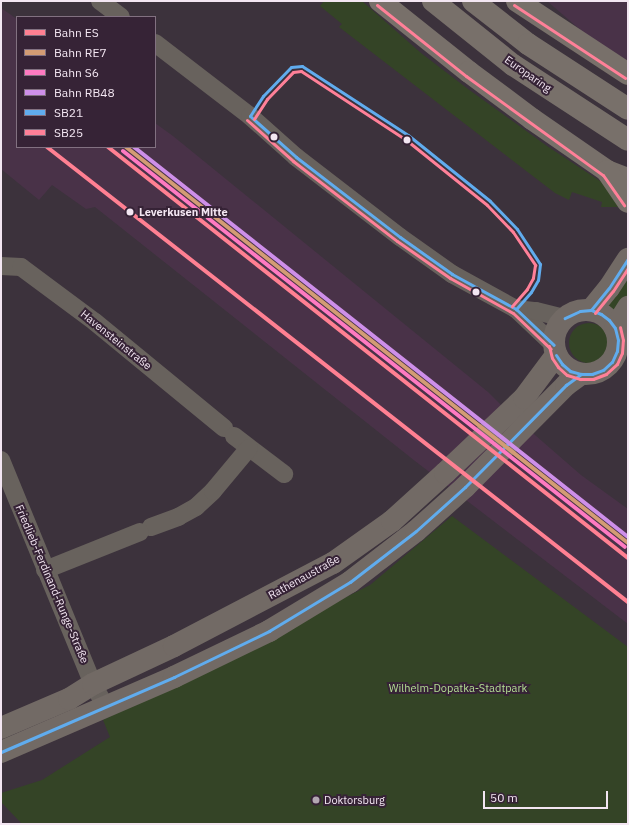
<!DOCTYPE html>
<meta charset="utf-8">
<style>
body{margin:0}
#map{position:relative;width:629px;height:825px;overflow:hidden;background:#3c323c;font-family:"IBM Plex Sans",sans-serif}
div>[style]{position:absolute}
.built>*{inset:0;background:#493248}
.green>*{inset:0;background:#344426}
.round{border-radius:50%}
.minor>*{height:18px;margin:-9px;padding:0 9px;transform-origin:9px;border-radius:9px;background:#68625d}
.major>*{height:22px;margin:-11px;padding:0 11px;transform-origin:11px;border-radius:11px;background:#726a65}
.major>.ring{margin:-11px;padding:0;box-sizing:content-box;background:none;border:22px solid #726a65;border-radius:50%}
.highway>*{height:22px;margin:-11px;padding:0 11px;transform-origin:11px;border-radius:11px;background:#78706a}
.bus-1>*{height:3px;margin:-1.5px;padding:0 1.5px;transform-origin:1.5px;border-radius:1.5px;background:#60acee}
.bus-2>*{height:3px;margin:-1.5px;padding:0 1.5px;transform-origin:1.5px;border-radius:1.5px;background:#ff8098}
.rail-1>*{height:4px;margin:-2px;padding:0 2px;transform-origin:2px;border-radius:2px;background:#ff8092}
.rail-2>*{height:4px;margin:-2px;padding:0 2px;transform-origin:2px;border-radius:2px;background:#d39c74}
.rail-3>*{height:4px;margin:-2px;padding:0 2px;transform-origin:2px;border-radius:2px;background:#fe7ac1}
.rail-4>*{height:4px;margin:-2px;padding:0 2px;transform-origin:2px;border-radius:2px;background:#ce8fe9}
.dots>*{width:11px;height:11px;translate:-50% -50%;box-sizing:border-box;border:2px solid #362336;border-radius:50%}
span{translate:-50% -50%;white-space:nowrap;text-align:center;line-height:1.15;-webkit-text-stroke:4px #362336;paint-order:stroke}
.street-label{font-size:11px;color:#f3e6f2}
.stop-label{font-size:11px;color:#f3e6f2;font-weight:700}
.left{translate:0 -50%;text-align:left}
.park-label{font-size:11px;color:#b4df94}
.poi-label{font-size:11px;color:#f3e6f2}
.frame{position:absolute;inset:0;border:2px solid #f3e6f2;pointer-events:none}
.legend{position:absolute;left:16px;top:16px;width:140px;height:132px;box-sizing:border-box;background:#362336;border:1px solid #827181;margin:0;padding:5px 7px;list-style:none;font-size:12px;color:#f3e6f2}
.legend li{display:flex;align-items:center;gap:8px;height:20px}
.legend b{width:20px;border:1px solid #827181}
.scale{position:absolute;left:483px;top:791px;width:125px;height:18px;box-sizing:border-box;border:2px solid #f3e6f2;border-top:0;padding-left:5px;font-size:12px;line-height:14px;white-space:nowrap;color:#f3e6f2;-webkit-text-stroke:3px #362336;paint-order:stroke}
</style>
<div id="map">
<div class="built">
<i style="clip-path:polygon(547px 1px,628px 1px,628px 61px,584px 33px)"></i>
<i style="clip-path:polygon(1px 8px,17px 19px,17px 147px,155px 147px,155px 123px,173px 136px,488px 392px,504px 408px,581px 475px,628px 509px,628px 624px,415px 461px,95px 207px,86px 209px,52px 185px,39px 200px,1px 169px)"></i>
</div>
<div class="green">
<i style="clip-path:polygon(324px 1px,362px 1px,421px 53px,468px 89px,547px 146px,603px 183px,620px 207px,601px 207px,602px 202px,572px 192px,569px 200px,555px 193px,339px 27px,342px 24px,320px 6px)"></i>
<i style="clip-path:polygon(628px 269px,628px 296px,614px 311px,606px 306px)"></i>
<i class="round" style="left:569px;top:323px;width:40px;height:40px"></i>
<i style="clip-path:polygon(452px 516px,628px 647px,628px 824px,22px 824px,1px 802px,1px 793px,42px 780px,110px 737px,103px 720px,370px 585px)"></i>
</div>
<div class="minor">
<i style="left:100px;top:1px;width:26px;rotate:37deg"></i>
<i style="left:155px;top:43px;width:120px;rotate:37.5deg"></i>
<i style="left:250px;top:116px;width:62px;rotate:41.7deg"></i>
<i style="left:296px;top:157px;width:131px;rotate:37.6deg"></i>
<i style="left:400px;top:237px;width:64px;rotate:35.4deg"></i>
<i style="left:452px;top:274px;width:73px;rotate:28.7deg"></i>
<i style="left:516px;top:309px;width:52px;rotate:43.5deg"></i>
<i style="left:1px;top:266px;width:20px;rotate:3deg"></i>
<i style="left:21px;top:267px;width:92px;rotate:36.6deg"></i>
<i style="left:95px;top:322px;width:167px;rotate:39.4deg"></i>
<i style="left:516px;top:309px;width:20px;rotate:6deg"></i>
<i style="left:536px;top:311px;width:30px;rotate:14deg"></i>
<i style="left:234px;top:436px;width:63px;rotate:37.2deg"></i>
<i style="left:1px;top:460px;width:242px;rotate:67.7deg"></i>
<i style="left:93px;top:684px;width:26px;rotate:61deg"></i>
<i style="left:151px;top:527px;width:29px;rotate:-20deg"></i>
<i style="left:178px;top:517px;width:21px;rotate:-29deg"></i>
<i style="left:196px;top:507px;width:23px;rotate:-43deg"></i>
<i style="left:213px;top:491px;width:56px;rotate:-50.1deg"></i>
<i style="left:45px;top:570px;width:102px;rotate:-21.8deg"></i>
</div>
<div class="major">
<i style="left:591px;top:310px;width:28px;rotate:-51deg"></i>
<i style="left:609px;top:288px;width:35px;rotate:-57deg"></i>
<i class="ring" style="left:554px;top:310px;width:42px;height:42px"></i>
<i style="left:615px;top:328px;width:25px;rotate:-58deg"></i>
<i style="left:1px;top:728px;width:74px;rotate:-23.1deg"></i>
<i style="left:69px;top:699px;width:28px;rotate:-32deg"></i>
<i style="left:93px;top:684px;width:89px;rotate:-25.1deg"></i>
<i style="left:174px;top:646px;width:179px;rotate:-27.6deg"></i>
<i style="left:333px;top:563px;width:72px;rotate:-35.4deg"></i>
<i style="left:392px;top:521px;width:72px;rotate:-42.2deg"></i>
<i style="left:445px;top:473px;width:109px;rotate:-43.5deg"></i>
<i style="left:524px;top:398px;width:54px;rotate:-53.3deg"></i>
<i style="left:1px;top:752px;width:189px;rotate:-23.4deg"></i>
<i style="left:174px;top:677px;width:106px;rotate:-25.8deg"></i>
<i style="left:269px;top:631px;width:95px;rotate:-31.2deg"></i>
<i style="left:350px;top:582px;width:83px;rotate:-37.7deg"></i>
<i style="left:416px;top:531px;width:66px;rotate:-41.9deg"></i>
<i style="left:465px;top:487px;width:144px;rotate:-45.3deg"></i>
<i style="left:566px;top:385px;width:19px;rotate:-36deg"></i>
</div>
<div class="highway">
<i style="left:380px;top:1px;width:114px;rotate:38.6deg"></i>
<i style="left:469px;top:72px;width:79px;rotate:36.7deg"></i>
<i style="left:532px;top:119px;width:91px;rotate:34.7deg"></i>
<i style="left:607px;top:171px;width:22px;rotate:21deg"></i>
<i style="left:433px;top:1px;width:102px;rotate:38.7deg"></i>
<i style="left:513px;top:65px;width:137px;rotate:33.1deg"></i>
<i style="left:473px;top:1px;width:70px;rotate:38deg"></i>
<i style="left:528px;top:44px;width:119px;rotate:33deg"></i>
<i style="left:517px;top:1px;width:133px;rotate:33.3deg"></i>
<i style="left:607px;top:171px;width:37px;rotate:56deg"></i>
</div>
<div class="bus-1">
<i style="left:250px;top:116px;width:24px;rotate:-57deg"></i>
<i style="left:263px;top:96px;width:40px;rotate:-46deg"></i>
<i style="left:291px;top:67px;width:11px;rotate:-5deg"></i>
<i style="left:302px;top:66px;width:126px;rotate:33.1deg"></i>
<i style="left:408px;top:135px;width:105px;rotate:38.8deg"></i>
<i style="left:490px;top:201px;width:39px;rotate:46deg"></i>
<i style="left:517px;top:229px;width:42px;rotate:56.7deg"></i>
<i style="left:540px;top:264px;width:16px;rotate:97deg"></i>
<i style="left:538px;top:280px;width:14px;rotate:120deg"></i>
<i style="left:531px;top:292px;width:23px;rotate:131deg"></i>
<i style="left:250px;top:116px;width:62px;rotate:41.7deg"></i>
<i style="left:296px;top:157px;width:131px;rotate:37.6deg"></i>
<i style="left:400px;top:237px;width:64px;rotate:35.4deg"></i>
<i style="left:452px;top:274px;width:73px;rotate:28.7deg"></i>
<i style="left:516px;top:309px;width:52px;rotate:43.5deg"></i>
<i style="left:591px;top:310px;width:28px;rotate:-51deg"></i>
<i style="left:609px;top:288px;width:35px;rotate:-57deg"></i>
<i style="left:556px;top:355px;width:11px;rotate:56deg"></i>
<i style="left:562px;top:364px;width:11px;rotate:41deg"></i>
<i style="left:570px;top:371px;width:11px;rotate:15deg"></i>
<i style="left:581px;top:374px;width:11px"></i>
<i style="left:592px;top:374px;width:12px;rotate:-20deg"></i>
<i style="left:603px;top:370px;width:12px;rotate:-42deg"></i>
<i style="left:612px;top:362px;width:12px;rotate:-66deg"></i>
<i style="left:617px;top:351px;width:11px;rotate:-85deg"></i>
<i style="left:618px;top:340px;width:12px;rotate:-104deg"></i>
<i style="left:615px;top:328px;width:10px;rotate:-127deg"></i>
<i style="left:609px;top:320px;width:10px;rotate:-143deg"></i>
<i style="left:601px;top:314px;width:11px;rotate:-158deg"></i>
<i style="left:591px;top:310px;width:11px;rotate:175deg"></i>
<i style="left:580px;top:311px;width:17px;rotate:155deg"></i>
<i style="left:1px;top:752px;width:189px;rotate:-23.4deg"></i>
<i style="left:174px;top:677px;width:106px;rotate:-25.8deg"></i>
<i style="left:269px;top:631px;width:95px;rotate:-31.2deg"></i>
<i style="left:350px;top:582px;width:83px;rotate:-37.7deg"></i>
<i style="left:416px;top:531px;width:66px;rotate:-41.9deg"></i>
<i style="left:465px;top:487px;width:144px;rotate:-45.3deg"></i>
<i style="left:566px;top:385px;width:19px;rotate:-36deg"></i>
</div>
<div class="bus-2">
<i style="left:377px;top:5px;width:114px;rotate:38.6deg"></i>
<i style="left:466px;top:76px;width:169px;rotate:35.9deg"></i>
<i style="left:603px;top:175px;width:37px;rotate:55deg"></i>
<i style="left:514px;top:5px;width:133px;rotate:33.3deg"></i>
<i style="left:254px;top:119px;width:24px;rotate:-57deg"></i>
<i style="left:267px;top:99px;width:37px;rotate:-46deg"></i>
<i style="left:293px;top:72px;width:8px;rotate:-7deg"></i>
<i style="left:301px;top:71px;width:124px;rotate:33.2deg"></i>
<i style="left:405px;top:139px;width:105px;rotate:38.8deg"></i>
<i style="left:487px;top:205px;width:37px;rotate:46deg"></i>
<i style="left:513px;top:232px;width:40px;rotate:56deg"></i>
<i style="left:535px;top:265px;width:13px;rotate:99deg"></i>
<i style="left:533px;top:278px;width:13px;rotate:119deg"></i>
<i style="left:527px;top:289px;width:23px;rotate:131deg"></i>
<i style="left:247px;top:120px;width:62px;rotate:41.7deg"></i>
<i style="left:293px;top:161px;width:131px;rotate:37.6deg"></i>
<i style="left:397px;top:241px;width:65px;rotate:34.9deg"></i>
<i style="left:450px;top:278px;width:72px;rotate:29.1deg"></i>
<i style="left:513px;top:313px;width:52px;rotate:43.5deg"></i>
<i style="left:595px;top:313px;width:28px;rotate:-51deg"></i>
<i style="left:613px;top:291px;width:27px;rotate:-57deg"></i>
<i style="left:549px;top:346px;width:12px;rotate:76deg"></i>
<i style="left:552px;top:358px;width:11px;rotate:56deg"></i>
<i style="left:558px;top:367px;width:12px;rotate:42deg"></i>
<i style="left:567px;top:375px;width:14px;rotate:17deg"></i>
<i style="left:580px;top:379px;width:13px"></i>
<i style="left:593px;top:379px;width:14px;rotate:-21deg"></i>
<i style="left:606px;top:374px;width:15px;rotate:-42deg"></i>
<i style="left:617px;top:364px;width:12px;rotate:-66deg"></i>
<i style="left:622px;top:353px;width:13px;rotate:-86deg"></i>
<i style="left:623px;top:340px;width:13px;rotate:-103deg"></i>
</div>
<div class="rail-1">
<i style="left:47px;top:147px;width:738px;rotate:38.07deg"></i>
<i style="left:108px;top:147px;width:663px;rotate:38.32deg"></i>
</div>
<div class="rail-2">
<i style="left:126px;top:147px;width:639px;rotate:38.27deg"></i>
</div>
<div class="rail-3">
<i style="left:123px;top:151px;width:639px;rotate:38.27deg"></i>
</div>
<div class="rail-4">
<i style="left:134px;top:147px;width:629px;rotate:38.29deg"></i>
</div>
<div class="dots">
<i style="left:274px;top:137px;background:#f3e6f2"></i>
<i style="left:407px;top:140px;background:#f3e6f2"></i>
<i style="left:130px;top:212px;background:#f3e6f2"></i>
<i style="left:476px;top:292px;background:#f3e6f2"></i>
<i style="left:316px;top:800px;background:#b3a7b2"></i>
</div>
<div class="street-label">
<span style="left:528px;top:74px;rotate:35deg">Europaring</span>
<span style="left:116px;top:340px;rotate:39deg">Havensteinstraße</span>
<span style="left:304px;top:577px;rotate:-29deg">Rathenaustraße</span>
<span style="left:52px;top:584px;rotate:67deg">Friedlieb-Ferdinand-Runge-Straße</span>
</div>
<div class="stop-label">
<span class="left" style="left:139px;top:212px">Leverkusen Mitte</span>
</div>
<div class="park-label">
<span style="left:458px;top:688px">Wilhelm-Dopatka-Stadtpark</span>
</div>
<div class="poi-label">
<span class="left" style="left:324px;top:800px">Doktorsburg</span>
</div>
<div class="frame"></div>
<ul class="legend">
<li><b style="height:5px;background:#ff8092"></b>Bahn ES</li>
<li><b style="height:5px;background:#d39c74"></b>Bahn RE7</li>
<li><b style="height:5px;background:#fe7ac1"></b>Bahn S6</li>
<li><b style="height:5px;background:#ce8fe9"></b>Bahn RB48</li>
<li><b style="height:5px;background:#60acee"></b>SB21</li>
<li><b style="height:5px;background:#ff8098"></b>SB25</li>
</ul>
<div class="scale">50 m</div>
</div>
